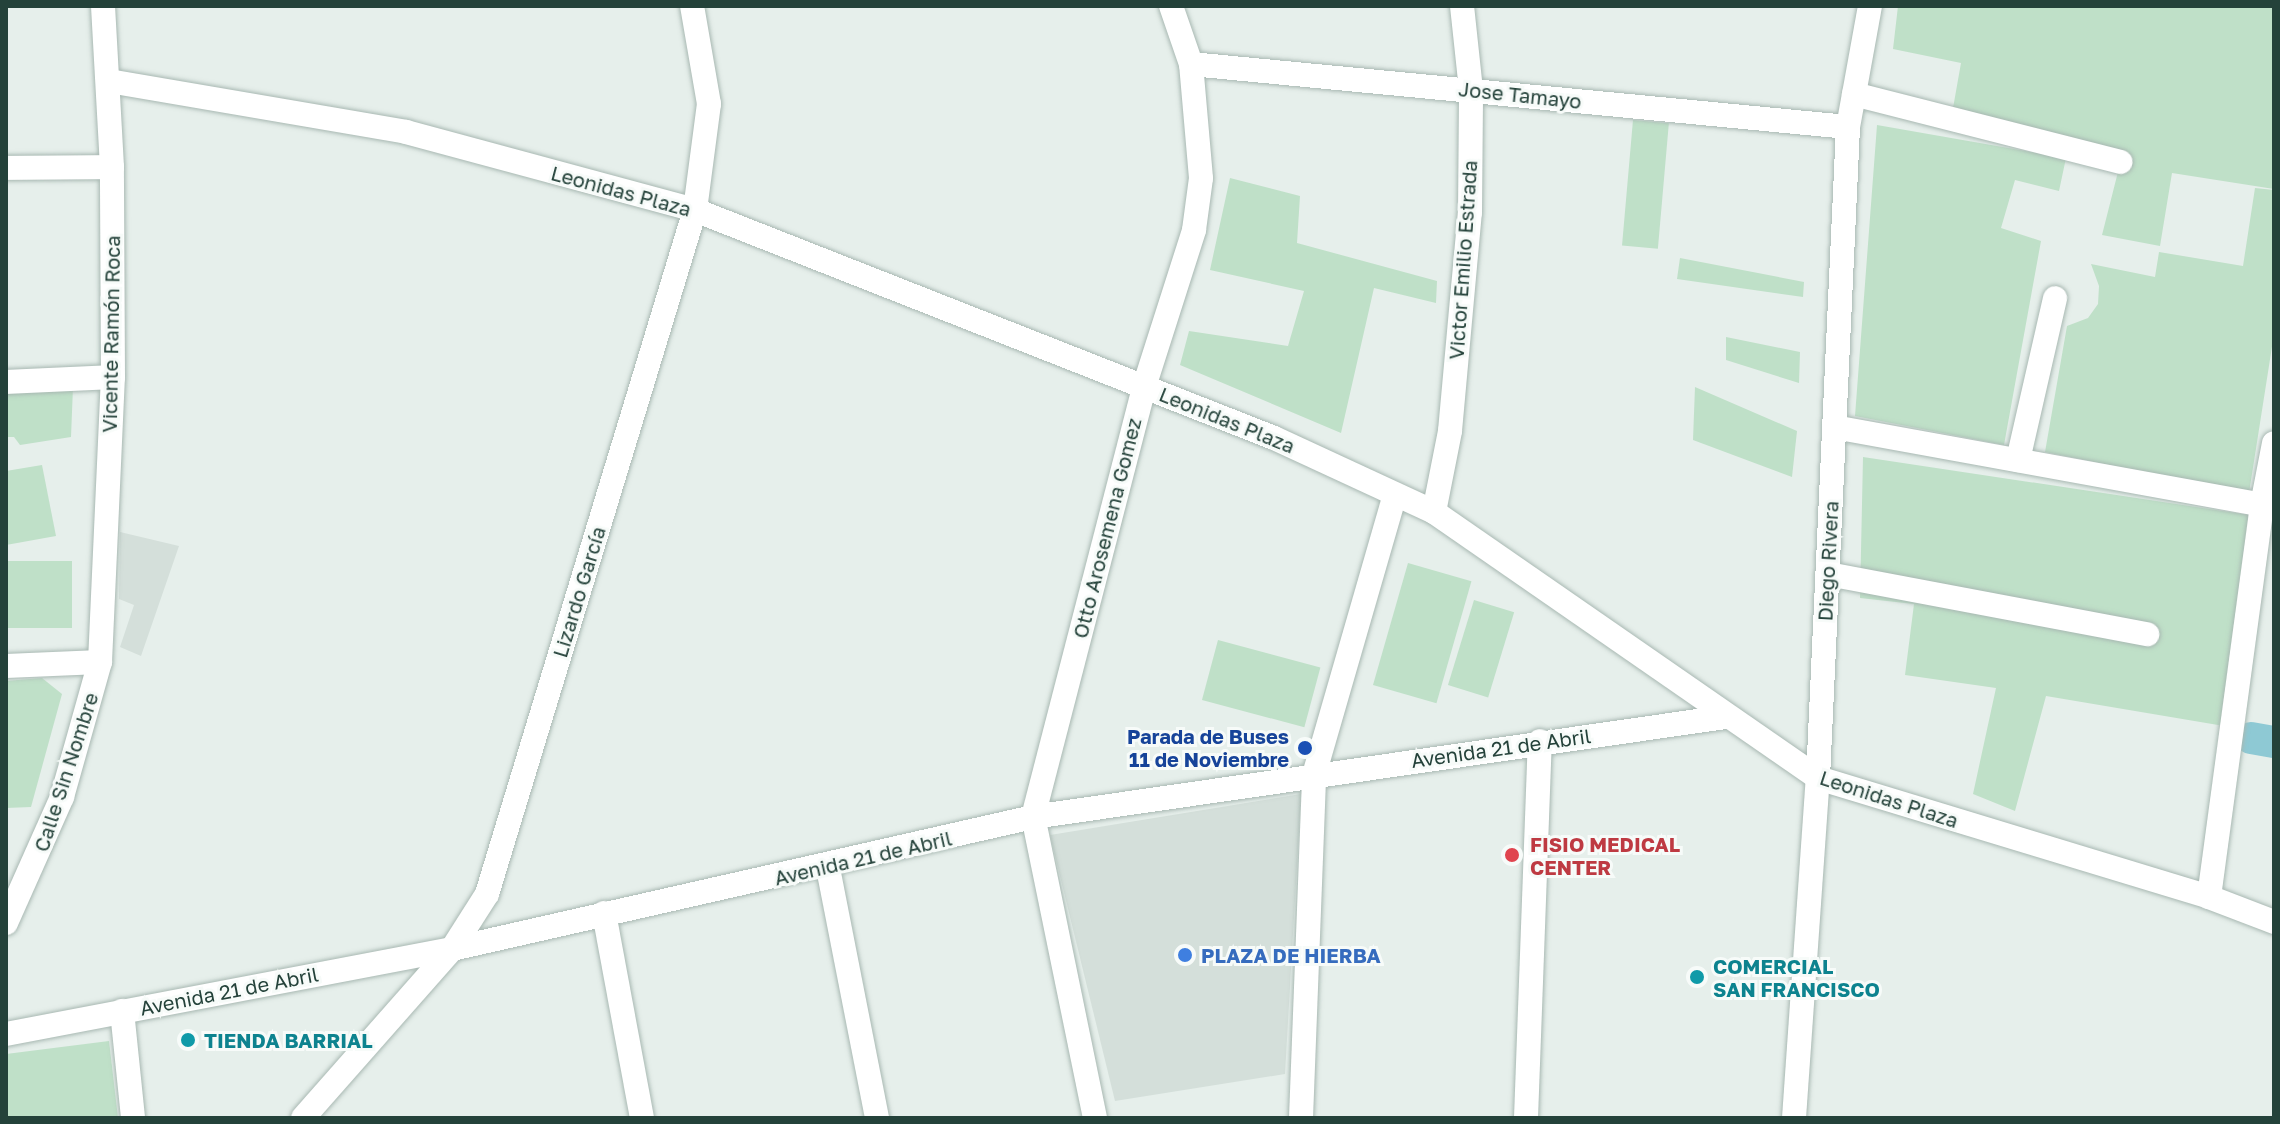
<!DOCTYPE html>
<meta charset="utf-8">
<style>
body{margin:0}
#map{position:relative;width:2280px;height:1124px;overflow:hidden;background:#e6efeb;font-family:"Golos Text",sans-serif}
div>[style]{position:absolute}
.built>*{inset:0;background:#d4dfda}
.green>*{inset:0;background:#bfe0c8;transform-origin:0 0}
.canal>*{height:32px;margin:-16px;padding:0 16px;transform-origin:16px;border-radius:16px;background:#8ec9d4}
.roads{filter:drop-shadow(0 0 2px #a8b8b2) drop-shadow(0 0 2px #a8b8b2)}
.street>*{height:24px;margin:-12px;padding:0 12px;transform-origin:12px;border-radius:12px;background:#fff}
.dots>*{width:22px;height:22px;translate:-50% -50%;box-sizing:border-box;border:4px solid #f7fbf9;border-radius:50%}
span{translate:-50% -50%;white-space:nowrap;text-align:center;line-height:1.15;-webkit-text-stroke:6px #f7fbf9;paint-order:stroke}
.street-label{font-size:20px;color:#24423a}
.transit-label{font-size:20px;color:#164399;font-weight:700}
.right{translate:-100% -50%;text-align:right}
.health-label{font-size:20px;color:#be3a42;font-weight:700}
.left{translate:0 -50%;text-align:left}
.shop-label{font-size:20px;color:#366cbe;font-weight:700}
.culture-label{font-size:20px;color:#0d838f;font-weight:700}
.frame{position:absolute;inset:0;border:8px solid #24423a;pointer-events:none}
</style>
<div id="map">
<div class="built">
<i style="clip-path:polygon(120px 532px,179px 546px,141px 656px,120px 647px,134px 605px,119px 599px)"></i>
<i style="clip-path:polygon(1301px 794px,1285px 1074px,1115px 1101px,1050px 835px)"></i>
</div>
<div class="green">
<i style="clip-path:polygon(1898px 6px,2274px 6px,2274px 189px,2172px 173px,2160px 246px,2102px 235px,2122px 156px,1953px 108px,1961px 63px,1893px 49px)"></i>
<i style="left:1633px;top:120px;width:36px;height:126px;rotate:5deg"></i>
<i style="clip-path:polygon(1877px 125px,2066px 158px,2059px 191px,2015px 180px,2001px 228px,2041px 241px,2004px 445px,1855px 416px)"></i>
<i style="clip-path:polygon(1230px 178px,1300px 196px,1297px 243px,1437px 281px,1436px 303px,1374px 288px,1341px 433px,1180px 365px,1189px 331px,1288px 346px,1304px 291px,1210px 270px)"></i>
<i style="clip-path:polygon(2255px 188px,2274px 190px,2274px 334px,2249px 493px,2045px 452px,2067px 326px,2088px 318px,2098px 304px,2099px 286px,2091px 264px,2155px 277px,2159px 252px,2243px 266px)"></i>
<i style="clip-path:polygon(1680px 258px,1804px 282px,1803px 297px,1677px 279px)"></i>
<i style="clip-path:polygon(1726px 337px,1800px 352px,1799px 383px,1726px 360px)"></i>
<i style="clip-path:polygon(73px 387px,71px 437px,20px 445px,14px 437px,6px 437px,6px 391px)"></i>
<i style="clip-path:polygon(1695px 387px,1797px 431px,1792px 477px,1693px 440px)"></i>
<i style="clip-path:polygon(1863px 457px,2256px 516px,2224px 726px,2046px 696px,2015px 811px,1973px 794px,1996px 688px,1905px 675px,1914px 604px,1860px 598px)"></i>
<i style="clip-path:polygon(42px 465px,56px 536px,6px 545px,6px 471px)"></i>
<i style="left:6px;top:561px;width:66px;height:67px"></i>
<i style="left:1408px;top:563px;width:66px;height:127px;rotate:16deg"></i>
<i style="left:1474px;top:600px;width:42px;height:89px;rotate:17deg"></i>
<i style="left:1218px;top:640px;width:106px;height:62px;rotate:15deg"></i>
<i style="clip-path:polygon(42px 678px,62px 694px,31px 807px,6px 808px,6px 681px)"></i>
<i style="clip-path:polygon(109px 1041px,118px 1118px,6px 1118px,6px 1054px)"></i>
</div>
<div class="canal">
<i style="left:2251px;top:738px;width:23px;rotate:10deg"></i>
</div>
<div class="roads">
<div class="street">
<i style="left:1191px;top:64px;width:660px;rotate:5.48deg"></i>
<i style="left:109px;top:81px;width:301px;rotate:9.7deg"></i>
<i style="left:406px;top:132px;width:299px;rotate:15.1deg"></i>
<i style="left:695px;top:210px;width:622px;rotate:21.49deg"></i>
<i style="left:1274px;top:438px;width:176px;rotate:24.8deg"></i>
<i style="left:1434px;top:512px;width:467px;rotate:34.7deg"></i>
<i style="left:1818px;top:778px;width:409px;rotate:16.9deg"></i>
<i style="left:2209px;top:897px;width:70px;rotate:21deg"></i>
<i style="left:1854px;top:94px;width:275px;rotate:14.3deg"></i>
<i style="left:6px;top:168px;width:106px;rotate:-0.5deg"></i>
<i style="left:6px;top:382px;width:107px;rotate:-2.7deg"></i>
<i style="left:1834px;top:427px;width:435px;rotate:10.3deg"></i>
<i style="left:2262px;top:505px;width:63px;rotate:-79deg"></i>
<i style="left:2018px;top:460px;width:166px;rotate:-77.1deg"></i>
<i style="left:1434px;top:512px;width:83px;rotate:-78.8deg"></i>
<i style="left:1450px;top:431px;width:219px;rotate:-84.8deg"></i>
<i style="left:1470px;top:213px;width:123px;rotate:-89.5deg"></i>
<i style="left:1471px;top:90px;width:84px;rotate:-96.1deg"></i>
<i style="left:1828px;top:574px;width:325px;rotate:10.7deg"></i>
<i style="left:6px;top:666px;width:94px;rotate:-2.4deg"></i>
<i style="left:828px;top:868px;width:255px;rotate:78.9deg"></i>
<i style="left:2209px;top:897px;width:396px;rotate:-82.3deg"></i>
<i style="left:604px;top:913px;width:208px;rotate:79.5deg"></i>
<i style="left:6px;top:923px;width:138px;rotate:-66deg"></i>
<i style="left:62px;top:797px;width:140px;rotate:-74.3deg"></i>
<i style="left:100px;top:662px;width:285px;rotate:-87.4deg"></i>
<i style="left:113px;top:377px;width:210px;rotate:-90.3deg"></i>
<i style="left:112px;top:167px;width:161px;rotate:-93.2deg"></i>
<i style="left:122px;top:1011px;width:108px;rotate:84.1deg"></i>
<i style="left:6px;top:1034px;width:454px;rotate:-10.8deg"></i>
<i style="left:452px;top:949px;width:596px;rotate:-12.8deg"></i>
<i style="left:1033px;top:817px;width:699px;rotate:-8.22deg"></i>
<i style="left:303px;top:1118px;width:225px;rotate:-48.6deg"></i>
<i style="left:452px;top:949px;width:65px;rotate:-57.5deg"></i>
<i style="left:487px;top:894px;width:715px;rotate:-73.09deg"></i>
<i style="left:695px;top:210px;width:107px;rotate:-82.5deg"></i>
<i style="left:709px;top:104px;width:99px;rotate:-99.8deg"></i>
<i style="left:1095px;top:1118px;width:307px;rotate:-101.6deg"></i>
<i style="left:1033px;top:817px;width:444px;rotate:-75.5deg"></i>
<i style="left:1144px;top:387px;width:165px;rotate:-72.3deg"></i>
<i style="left:1194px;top:230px;width:52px;rotate:-82.3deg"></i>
<i style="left:1201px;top:178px;width:114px;rotate:-95deg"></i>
<i style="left:1191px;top:64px;width:61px;rotate:-109deg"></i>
<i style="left:1301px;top:1118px;width:343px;rotate:-87.8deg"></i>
<i style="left:1314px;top:775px;width:291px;rotate:-73.9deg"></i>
<i style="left:1526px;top:1118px;width:377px;rotate:-87.9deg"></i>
<i style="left:1794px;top:1118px;width:341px;rotate:-86deg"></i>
<i style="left:1818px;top:778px;width:652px;rotate:-87.36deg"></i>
<i style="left:1848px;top:127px;width:123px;rotate:-79.7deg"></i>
</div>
</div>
<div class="dots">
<i style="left:1305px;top:748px;background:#1a4fb4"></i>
<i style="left:1512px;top:855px;background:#e0444e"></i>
<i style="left:1185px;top:955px;background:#3f7fe0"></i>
<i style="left:1697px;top:977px;background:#0f9aa8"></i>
<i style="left:188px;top:1040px;background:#0f9aa8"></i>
</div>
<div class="street-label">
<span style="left:1520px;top:95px;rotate:6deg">Jose Tamayo</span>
<span style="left:621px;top:191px;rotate:15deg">Leonidas Plaza</span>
<span style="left:1463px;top:260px;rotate:-86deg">Victor Emilio Estrada</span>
<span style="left:111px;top:334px;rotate:-89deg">Vicente Ramón Roca</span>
<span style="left:1227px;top:420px;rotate:22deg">Leonidas Plaza</span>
<span style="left:1107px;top:528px;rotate:-76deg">Otto Arosemena Gomez</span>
<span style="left:1828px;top:561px;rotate:-87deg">Diego Rivera</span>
<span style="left:579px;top:592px;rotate:-73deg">Lizardo García</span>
<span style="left:1501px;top:748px;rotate:-8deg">Avenida 21 de Abril</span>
<span style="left:66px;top:772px;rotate:-72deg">Calle Sin Nombre</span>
<span style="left:1889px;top:799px;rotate:18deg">Leonidas Plaza</span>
<span style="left:863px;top:858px;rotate:-13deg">Avenida 21 de Abril</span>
<span style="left:229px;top:991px;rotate:-11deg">Avenida 21 de Abril</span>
</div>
<div class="transit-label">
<span class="right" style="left:1289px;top:748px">Parada de Buses<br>11 de Noviembre</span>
</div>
<div class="health-label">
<span class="left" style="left:1530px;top:856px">FISIO MEDICAL<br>CENTER</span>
</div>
<div class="shop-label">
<span class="left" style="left:1201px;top:955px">PLAZA DE HIERBA</span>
</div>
<div class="culture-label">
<span class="left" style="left:1713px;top:978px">COMERCIAL<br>SAN FRANCISCO</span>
<span class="left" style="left:204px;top:1040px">TIENDA BARRIAL</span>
</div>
<div class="frame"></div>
</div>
